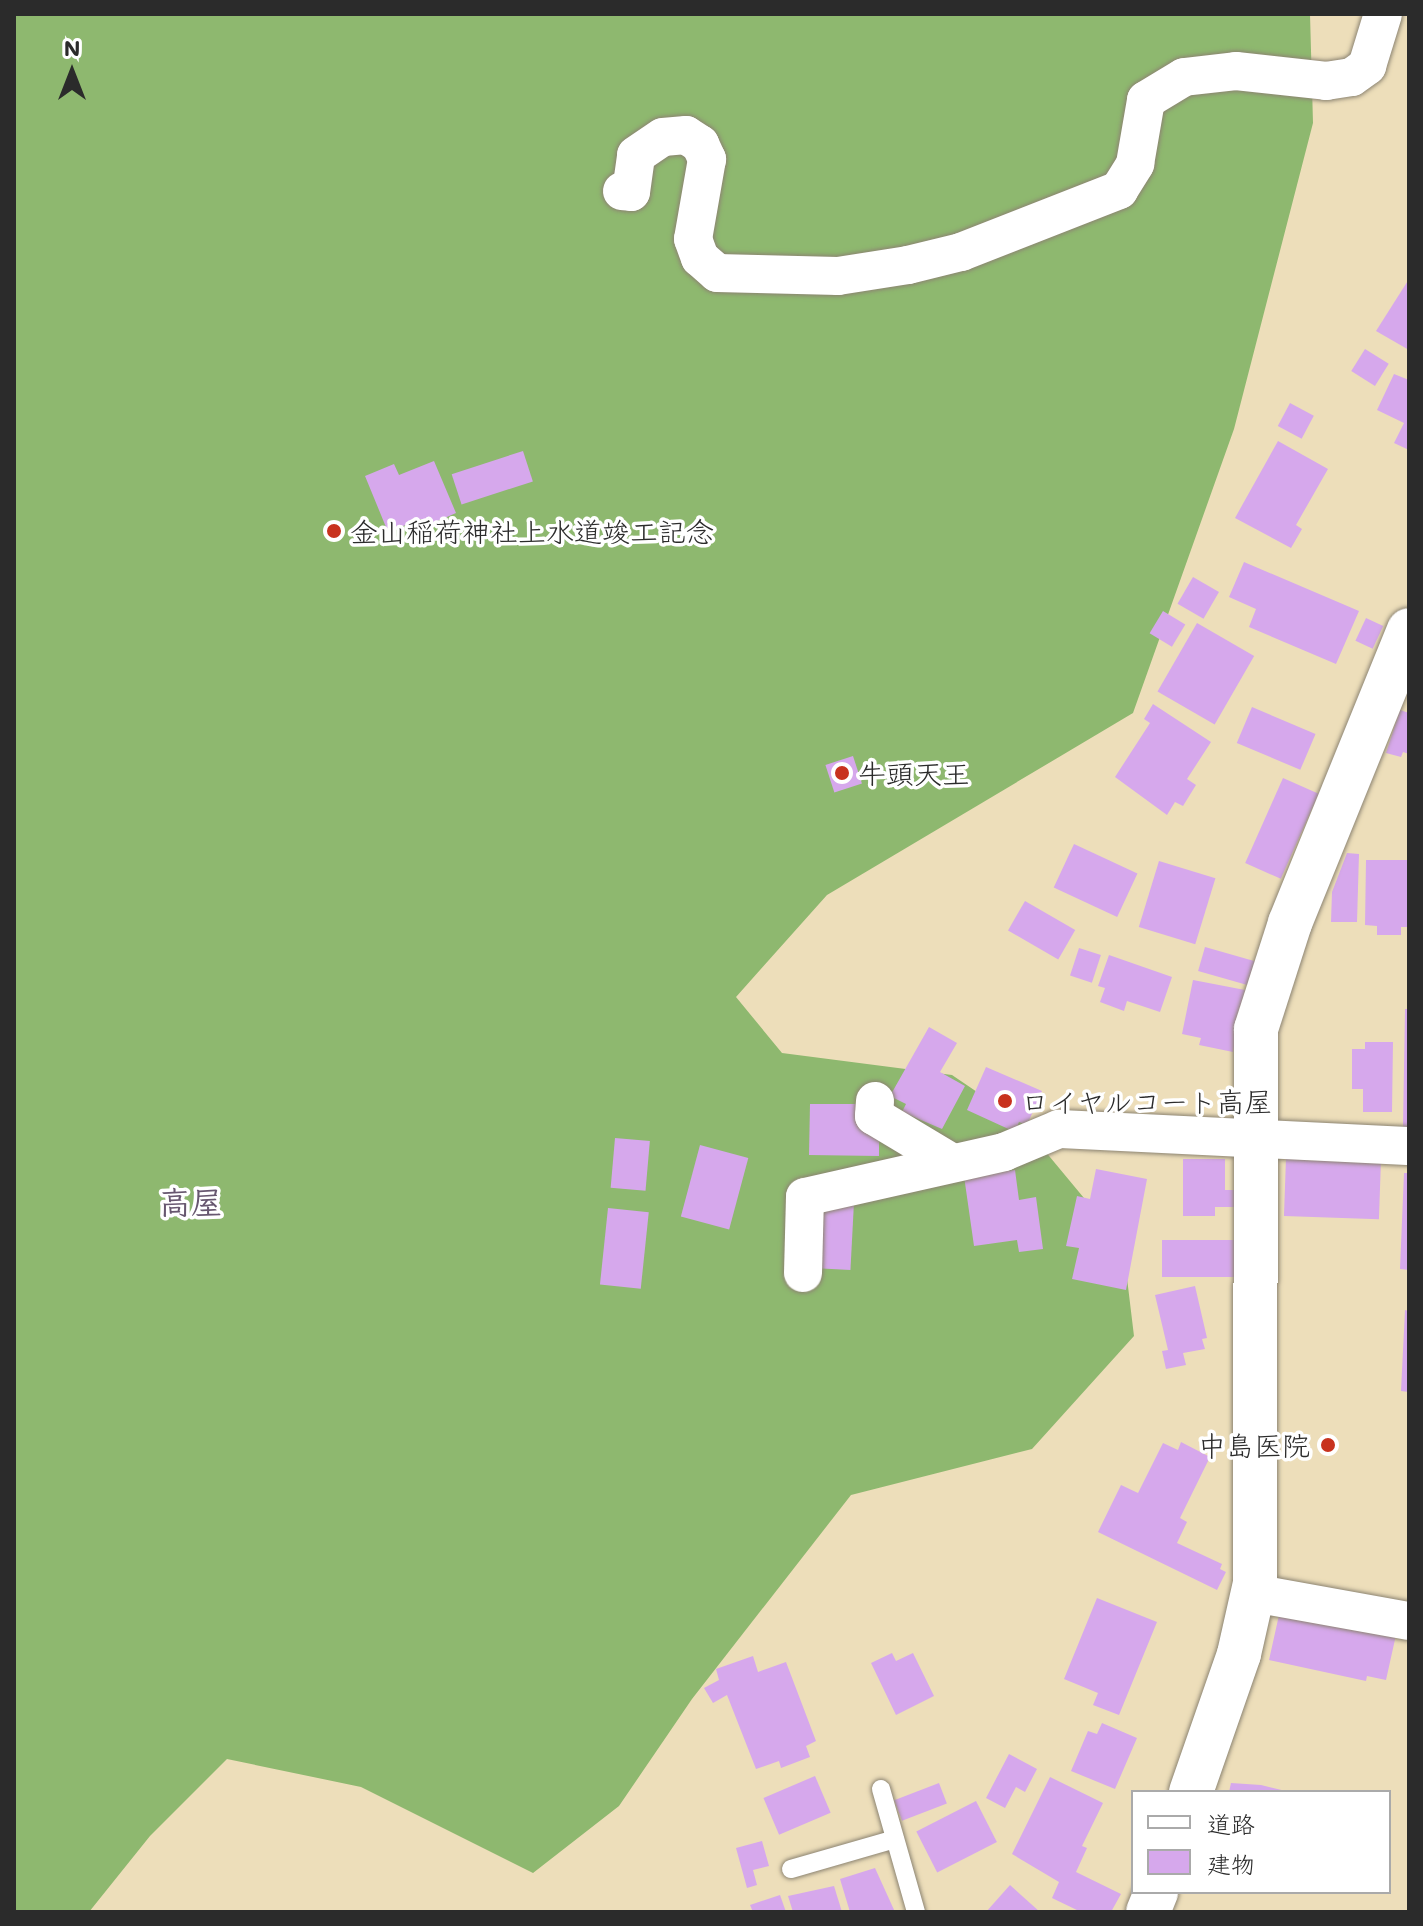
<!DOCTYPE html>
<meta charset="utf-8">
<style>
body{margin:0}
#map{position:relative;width:1423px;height:1926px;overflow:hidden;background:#eddeba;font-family:Mali,"Klee One",sans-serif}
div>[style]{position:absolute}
.forest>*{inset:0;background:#8eb86f}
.building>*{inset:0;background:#d6a8ec;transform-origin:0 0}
.roads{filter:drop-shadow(0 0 2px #8c8472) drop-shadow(0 0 2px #8c8472)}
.lane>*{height:18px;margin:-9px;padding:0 9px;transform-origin:9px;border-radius:9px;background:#fff}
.street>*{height:38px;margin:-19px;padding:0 19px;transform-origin:19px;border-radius:19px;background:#fff}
.secondary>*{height:44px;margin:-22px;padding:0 22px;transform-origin:22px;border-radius:22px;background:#fff}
.dots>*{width:22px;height:22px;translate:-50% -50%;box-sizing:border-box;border:4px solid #fff;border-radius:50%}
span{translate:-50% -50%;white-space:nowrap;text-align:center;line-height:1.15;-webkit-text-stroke:7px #fff;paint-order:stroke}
.poi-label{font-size:28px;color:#2b2b2b}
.left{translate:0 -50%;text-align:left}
.right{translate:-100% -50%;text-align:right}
.quarter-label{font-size:32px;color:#67576f;font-weight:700}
.frame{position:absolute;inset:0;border:16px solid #2b2b2b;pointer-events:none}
.legend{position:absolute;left:1131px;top:1790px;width:260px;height:104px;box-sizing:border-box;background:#fff;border:2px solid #aaa;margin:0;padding:10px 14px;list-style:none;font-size:24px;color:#2b2b2b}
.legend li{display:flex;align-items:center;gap:16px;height:40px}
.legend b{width:40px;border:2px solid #aaa}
.north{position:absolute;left:32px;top:32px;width:80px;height:80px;-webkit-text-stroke:6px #fff;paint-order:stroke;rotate:0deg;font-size:22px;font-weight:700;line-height:32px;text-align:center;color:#2b2b2b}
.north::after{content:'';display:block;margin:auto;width:28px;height:36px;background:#2b2b2b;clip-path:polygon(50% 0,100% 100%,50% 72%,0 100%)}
</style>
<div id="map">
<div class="forest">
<i style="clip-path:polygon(14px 14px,1310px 14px,1313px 123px,1234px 429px,1133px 713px,827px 895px,736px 997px,782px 1053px,952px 1075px,1020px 1121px,1123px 1245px,1134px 1336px,1032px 1449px,851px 1495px,692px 1699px,619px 1806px,533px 1873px,361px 1787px,227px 1759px,150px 1836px,89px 1912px,14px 1912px)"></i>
</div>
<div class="building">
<i style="clip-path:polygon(1409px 279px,1409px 350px,1376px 331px)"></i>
<i style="left:1365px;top:349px;width:28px;height:26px;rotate:32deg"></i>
<i style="clip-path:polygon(1394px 374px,1409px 380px,1409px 450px,1394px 443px,1404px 423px,1377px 410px)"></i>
<i style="left:1290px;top:403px;width:27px;height:26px;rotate:28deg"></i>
<i style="clip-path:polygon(1278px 441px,1328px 469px,1296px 525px,1302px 529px,1291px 548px,1235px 518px)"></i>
<i style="left:523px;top:451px;width:32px;height:75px;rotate:72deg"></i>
<i style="clip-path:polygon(434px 461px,456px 513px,424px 527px,421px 519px,388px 532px,365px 476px,394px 464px,399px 475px)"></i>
<i style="clip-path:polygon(1244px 562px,1359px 611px,1336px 664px,1249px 627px,1256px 609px,1229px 597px)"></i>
<i style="left:1193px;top:577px;width:30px;height:31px;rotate:30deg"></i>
<i style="left:1163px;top:611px;width:26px;height:26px;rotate:31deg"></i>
<i style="left:1366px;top:618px;width:19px;height:25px;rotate:25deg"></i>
<i style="left:1197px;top:623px;width:66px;height:79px;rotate:30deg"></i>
<i style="clip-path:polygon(1153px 704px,1211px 742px,1187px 779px,1196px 785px,1183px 806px,1175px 802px,1167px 815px,1115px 777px,1150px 723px,1144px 719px)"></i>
<i style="left:1252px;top:707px;width:69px;height:39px;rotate:23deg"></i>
<i style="clip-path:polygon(1400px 710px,1409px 713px,1409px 754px,1403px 752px,1401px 757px,1386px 753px)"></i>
<i style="left:853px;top:756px;width:29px;height:29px;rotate:72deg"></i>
<i style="left:1283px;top:778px;width:39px;height:93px;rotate:24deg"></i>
<i style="left:1074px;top:844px;width:70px;height:48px;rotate:25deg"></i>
<i style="clip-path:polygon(1347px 853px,1359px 854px,1357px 922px,1331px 922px,1332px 892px)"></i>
<i style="clip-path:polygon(1366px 860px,1409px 860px,1409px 927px,1401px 927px,1401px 935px,1377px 935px,1377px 926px,1365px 925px)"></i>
<i style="left:1159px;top:861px;width:59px;height:69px;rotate:17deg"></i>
<i style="left:1025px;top:901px;width:58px;height:34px;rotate:30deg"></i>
<i style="left:1205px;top:947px;width:52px;height:25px;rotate:16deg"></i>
<i style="left:1079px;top:948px;width:23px;height:29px;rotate:18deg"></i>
<i style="clip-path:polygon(1109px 955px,1172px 977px,1160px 1012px,1127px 1001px,1124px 1011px,1100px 1002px,1105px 988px,1098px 986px)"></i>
<i style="clip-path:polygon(1193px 980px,1245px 990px,1233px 1052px,1199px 1045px,1201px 1038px,1182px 1034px)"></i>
<i style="clip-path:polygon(1405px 1009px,1409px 1009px,1409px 1127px,1403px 1127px)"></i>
<i style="clip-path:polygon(929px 1027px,957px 1043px,940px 1072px,965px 1086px,942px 1129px,902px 1112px,906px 1104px,890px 1096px)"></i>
<i style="clip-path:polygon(1365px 1042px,1393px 1042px,1392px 1112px,1363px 1112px,1363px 1089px,1352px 1089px,1352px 1049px,1365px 1049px)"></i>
<i style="clip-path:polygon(986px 1067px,1042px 1091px,1027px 1125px,1019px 1122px,1015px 1132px,967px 1110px)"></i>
<i style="clip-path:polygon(810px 1104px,868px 1104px,879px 1133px,879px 1156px,809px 1155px)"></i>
<i style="left:615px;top:1138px;width:35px;height:50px;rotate:5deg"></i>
<i style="left:700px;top:1145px;width:50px;height:74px;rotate:15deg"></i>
<i style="left:1286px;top:1158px;width:95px;height:58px;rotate:2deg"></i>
<i style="clip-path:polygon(1183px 1159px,1225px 1159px,1225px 1190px,1237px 1190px,1236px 1207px,1215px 1207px,1215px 1216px,1183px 1216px)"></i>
<i style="clip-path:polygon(1096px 1169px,1147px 1179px,1126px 1290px,1072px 1279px,1079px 1248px,1066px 1246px,1077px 1196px,1090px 1199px)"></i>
<i style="clip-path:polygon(1015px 1170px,1019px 1200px,1036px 1197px,1043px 1249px,1019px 1252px,1017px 1240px,974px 1246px,964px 1176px)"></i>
<i style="clip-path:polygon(1404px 1173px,1409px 1173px,1409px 1270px,1400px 1269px)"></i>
<i style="left:854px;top:1202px;width:68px;height:38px;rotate:93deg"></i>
<i style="left:608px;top:1208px;width:41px;height:77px;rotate:6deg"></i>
<i style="left:1162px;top:1240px;width:72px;height:37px"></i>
<i style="clip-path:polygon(1195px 1286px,1207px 1338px,1202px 1339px,1205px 1349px,1183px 1353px,1186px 1365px,1166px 1369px,1162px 1351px,1168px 1350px,1155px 1295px)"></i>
<i style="clip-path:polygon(1405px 1310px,1409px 1311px,1409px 1392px,1401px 1391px)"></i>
<i style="clip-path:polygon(1181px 1442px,1210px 1457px,1180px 1518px,1187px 1522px,1177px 1543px,1222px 1564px,1220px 1569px,1226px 1572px,1217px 1590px,1098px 1532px,1121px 1485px,1138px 1493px,1163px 1443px,1178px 1450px)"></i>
<i style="clip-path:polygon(1097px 1598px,1157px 1622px,1119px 1715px,1093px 1705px,1098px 1693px,1064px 1679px)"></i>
<i style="clip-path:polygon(1279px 1615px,1396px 1635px,1386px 1680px,1367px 1676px,1366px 1681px,1269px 1660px)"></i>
<i style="clip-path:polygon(892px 1653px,896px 1661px,913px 1653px,934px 1696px,896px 1715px,871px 1663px)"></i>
<i style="clip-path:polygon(753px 1656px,758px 1672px,786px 1662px,816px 1741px,806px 1746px,810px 1757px,781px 1768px,779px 1761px,756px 1769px,727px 1695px,713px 1703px,704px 1688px,719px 1680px,716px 1669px)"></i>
<i style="clip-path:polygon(1102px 1723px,1137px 1738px,1115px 1789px,1071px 1771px,1088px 1731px,1097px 1734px)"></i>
<i style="clip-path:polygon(1009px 1754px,1037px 1769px,1025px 1792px,1016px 1787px,1005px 1808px,986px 1798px)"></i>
<i style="left:815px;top:1776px;width:40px;height:56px;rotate:67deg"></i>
<i style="clip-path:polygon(1050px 1777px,1103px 1803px,1082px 1846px,1087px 1848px,1076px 1872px,1121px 1894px,1111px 1912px,1081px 1912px,1052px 1898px,1059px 1882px,1012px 1854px)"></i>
<i style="left:939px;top:1783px;width:22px;height:48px;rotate:69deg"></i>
<i style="clip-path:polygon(1231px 1783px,1261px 1785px,1290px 1792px,1229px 1792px)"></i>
<i style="left:976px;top:1801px;width:46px;height:67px;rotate:63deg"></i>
<i style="clip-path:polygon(762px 1841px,769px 1866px,753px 1870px,757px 1885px,747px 1888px,736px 1848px)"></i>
<i style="clip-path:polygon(875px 1868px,895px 1912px,850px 1912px,840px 1879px)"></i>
<i style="clip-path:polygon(1010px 1885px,1040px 1912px,986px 1912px)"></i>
<i style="clip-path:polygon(834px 1886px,842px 1912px,793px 1912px,788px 1896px)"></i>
<i style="clip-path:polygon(780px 1895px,786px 1912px,753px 1912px,750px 1905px)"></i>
</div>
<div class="roads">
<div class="lane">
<i style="left:881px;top:1789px;width:128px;rotate:74.1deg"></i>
<i style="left:791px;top:1869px;width:108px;rotate:-16.1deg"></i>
</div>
<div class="street">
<i style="left:622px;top:191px;width:9px;rotate:6deg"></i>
<i style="left:631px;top:192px;width:37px;rotate:-82deg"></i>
<i style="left:636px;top:155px;width:32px;rotate:-34deg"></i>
<i style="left:663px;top:137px;width:23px;rotate:-5deg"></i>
<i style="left:686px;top:135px;width:17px;rotate:33deg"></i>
<i style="left:700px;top:144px;width:17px;rotate:65deg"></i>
<i style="left:707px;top:159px;width:81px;rotate:99.9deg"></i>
<i style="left:693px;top:239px;width:20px;rotate:70deg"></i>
<i style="left:700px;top:258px;width:23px;rotate:41deg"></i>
<i style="left:717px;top:273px;width:121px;rotate:1.4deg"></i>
<i style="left:838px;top:276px;width:71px;rotate:-8.9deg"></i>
<i style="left:908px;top:265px;width:55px;rotate:-13.8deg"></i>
<i style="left:961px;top:252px;width:170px;rotate:-21.4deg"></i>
<i style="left:1119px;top:190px;width:31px;rotate:-58deg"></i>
<i style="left:1135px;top:164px;width:65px;rotate:-80.2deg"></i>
<i style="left:1146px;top:100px;width:44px;rotate:-31.2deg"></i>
<i style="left:1184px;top:77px;width:52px;rotate:-6.6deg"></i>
<i style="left:1236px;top:71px;width:91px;rotate:6.3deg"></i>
<i style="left:1326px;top:81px;width:26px;rotate:-9deg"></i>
<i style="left:1352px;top:77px;width:19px;rotate:-36deg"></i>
<i style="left:1367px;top:66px;width:54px;rotate:-72.9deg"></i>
<i style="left:875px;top:1101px;width:15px;rotate:94deg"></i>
<i style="left:874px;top:1116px;width:90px;rotate:30.9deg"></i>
<i style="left:803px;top:1273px;width:76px;rotate:-88.5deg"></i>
<i style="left:805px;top:1197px;width:204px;rotate:-12.7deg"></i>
<i style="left:1004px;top:1152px;width:60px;rotate:-22.7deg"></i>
<i style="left:1059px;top:1129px;width:350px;rotate:2.8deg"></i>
<i style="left:1253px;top:1593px;width:158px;rotate:10.2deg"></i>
</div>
<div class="secondary">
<i style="left:1191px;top:1792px;width:146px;rotate:-70.8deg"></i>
<i style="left:1239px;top:1654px;width:73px;rotate:-77.3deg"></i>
<i style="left:1255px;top:1583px;width:554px;rotate:-89.9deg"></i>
<i style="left:1256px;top:1029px;width:111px;rotate:-72.2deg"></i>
<i style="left:1290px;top:923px;width:316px;rotate:-67.9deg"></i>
<i style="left:1148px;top:1912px;width:22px;rotate:-68deg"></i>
</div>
</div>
<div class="dots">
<i style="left:334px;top:531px;background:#c8321e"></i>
<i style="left:842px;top:773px;background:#c8321e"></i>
<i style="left:1005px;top:1101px;background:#c8321e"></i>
<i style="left:1328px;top:1445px;background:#c8321e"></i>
</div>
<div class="poi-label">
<span class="left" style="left:350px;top:531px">金山稲荷神社上水道竣工記念</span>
<span class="left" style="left:858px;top:773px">牛頭天王</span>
<span class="left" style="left:1021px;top:1101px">ロイヤルコート高屋</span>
<span class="right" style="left:1310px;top:1445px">中島医院</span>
</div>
<div class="quarter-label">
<span style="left:191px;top:1201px">高屋</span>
</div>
<div class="frame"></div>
<ul class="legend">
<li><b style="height:10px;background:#fff"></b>道路</li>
<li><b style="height:22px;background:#d6a8ec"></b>建物</li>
</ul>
<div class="north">N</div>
</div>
